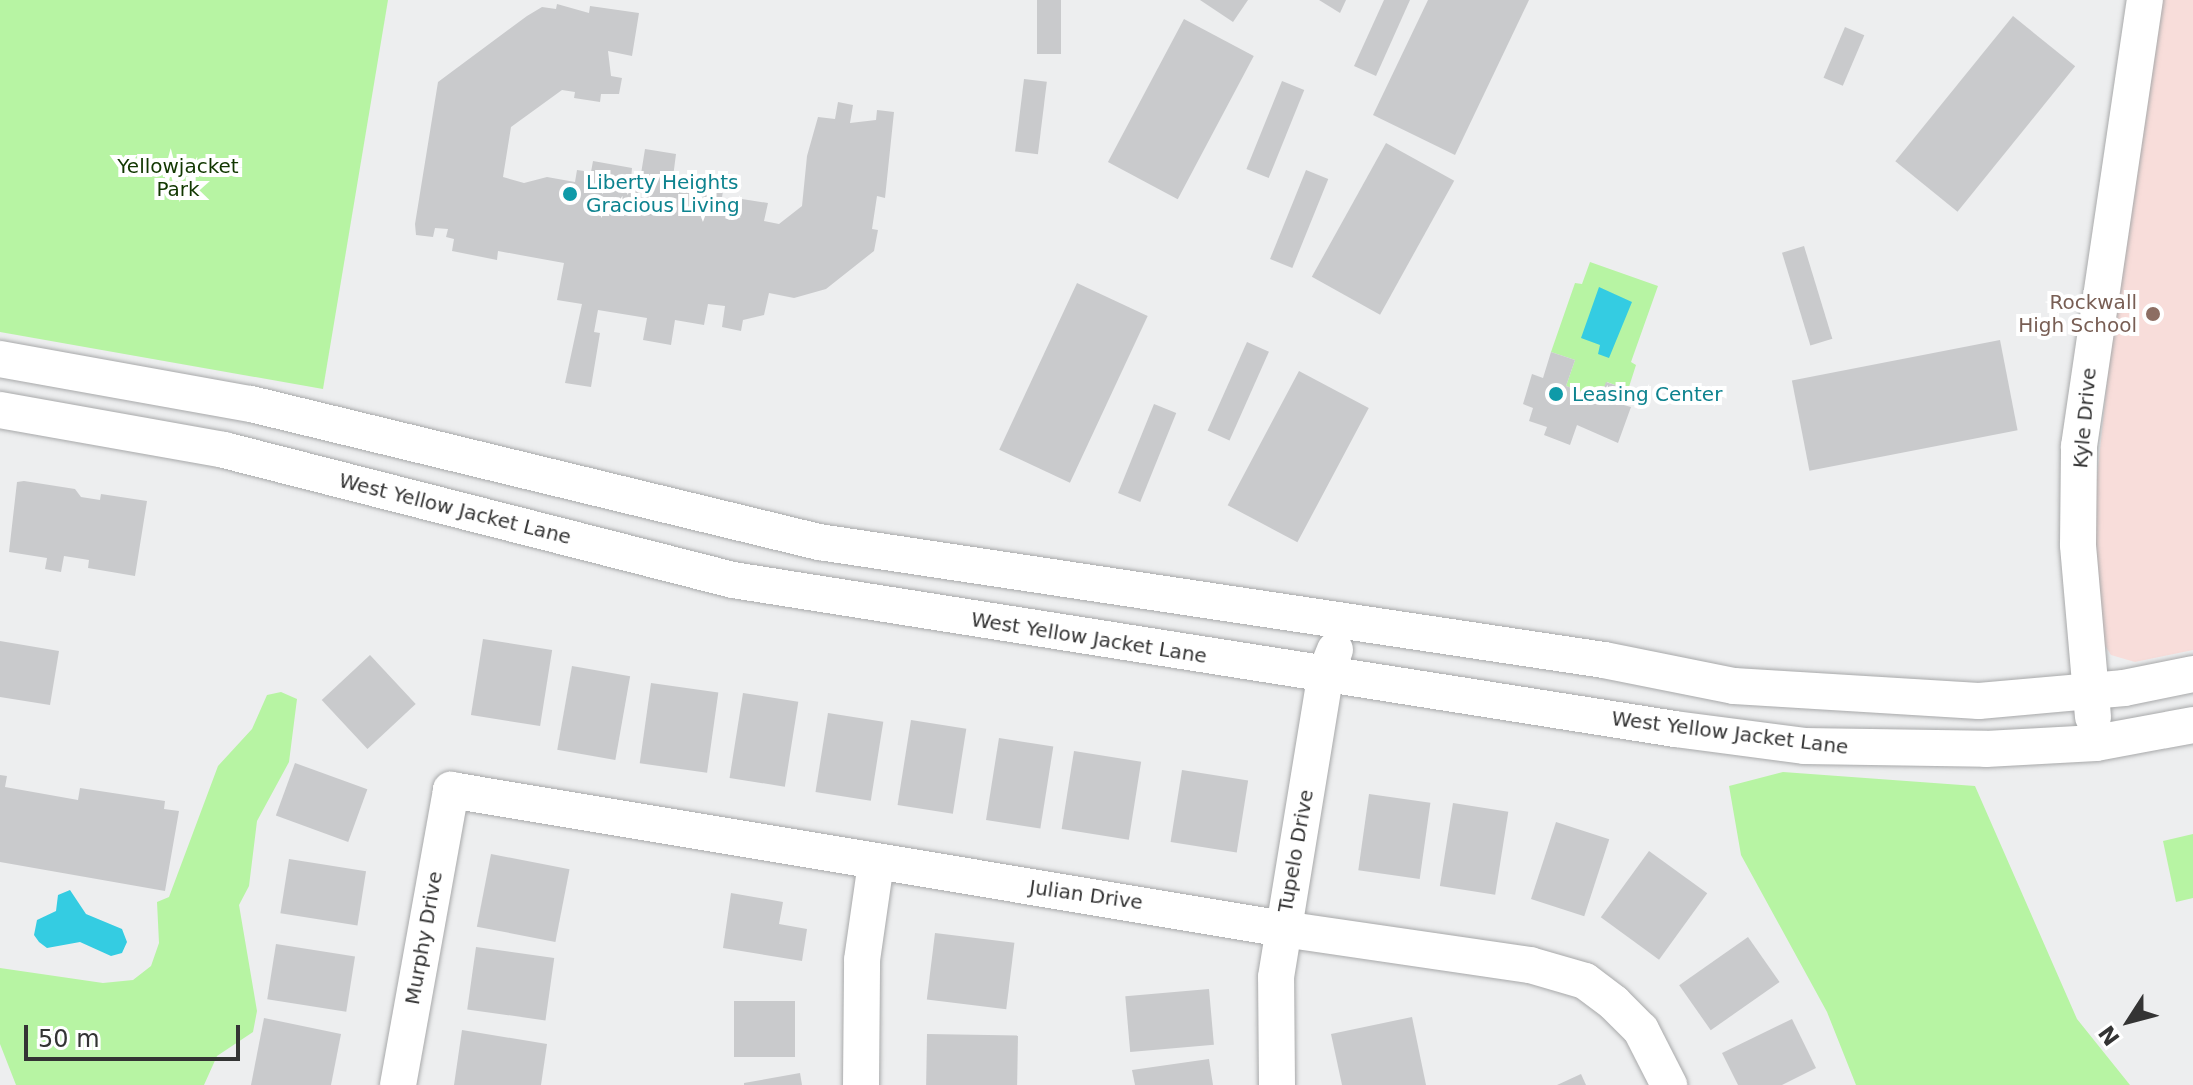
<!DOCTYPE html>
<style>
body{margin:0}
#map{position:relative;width:2193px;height:1085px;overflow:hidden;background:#edeeef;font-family:"DejaVu Sans",sans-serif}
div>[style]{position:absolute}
.education>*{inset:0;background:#f8ddda}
.green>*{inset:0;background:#b7f4a3}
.water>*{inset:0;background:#34cce2}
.building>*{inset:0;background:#c9cacc;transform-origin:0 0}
.roads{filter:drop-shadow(0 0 2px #a8a9aa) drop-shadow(0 0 2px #a8a9aa)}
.minor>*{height:36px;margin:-18px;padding:0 18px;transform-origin:18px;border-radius:18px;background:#fff}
.dots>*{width:22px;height:22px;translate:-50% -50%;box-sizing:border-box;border:4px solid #fff;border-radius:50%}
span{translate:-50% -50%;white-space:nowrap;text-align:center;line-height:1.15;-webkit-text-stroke:8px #fff;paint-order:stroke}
.park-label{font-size:20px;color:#113700}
.culture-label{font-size:20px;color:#0d838f}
.left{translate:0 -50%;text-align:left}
.education-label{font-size:20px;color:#785e54}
.right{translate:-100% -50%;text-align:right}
.street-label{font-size:20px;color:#343434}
.north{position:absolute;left:2089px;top:981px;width:80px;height:80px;-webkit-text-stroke:6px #fff;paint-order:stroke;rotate:234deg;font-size:22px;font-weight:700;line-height:32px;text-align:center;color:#343434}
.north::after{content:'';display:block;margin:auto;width:28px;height:36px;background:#343434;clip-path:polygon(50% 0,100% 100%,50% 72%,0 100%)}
.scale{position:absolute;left:24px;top:1025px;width:216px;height:36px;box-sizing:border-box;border:4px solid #343434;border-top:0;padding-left:10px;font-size:24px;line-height:28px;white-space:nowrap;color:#343434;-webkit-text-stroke:6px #fff;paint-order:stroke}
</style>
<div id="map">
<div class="education">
<i style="clip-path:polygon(2154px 0,2193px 0,2193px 650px,2135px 662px,2111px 655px,2099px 636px,2094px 507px,2124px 217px)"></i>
</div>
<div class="green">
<i style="clip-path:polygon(0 0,388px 0,323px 389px,0 332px)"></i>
<i style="clip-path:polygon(1590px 262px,1658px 286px,1631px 362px,1636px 365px,1628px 390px,1607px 382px,1600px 398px,1566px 386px,1575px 360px,1551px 352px,1575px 283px,1582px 284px)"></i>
<i style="clip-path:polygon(281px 692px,297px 699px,289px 762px,257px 821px,249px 886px,239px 905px,257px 1011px,253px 1032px,217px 1056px,204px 1085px,16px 1085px,0 1044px,0 968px,103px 983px,133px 980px,151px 966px,159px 943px,157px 902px,169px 897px,218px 766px,252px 729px,267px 695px)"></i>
<i style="clip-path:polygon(1783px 772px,1975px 786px,2077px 1019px,2130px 1085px,1856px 1085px,1827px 1012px,1741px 855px,1729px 786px)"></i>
<i style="clip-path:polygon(2193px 834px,2193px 898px,2176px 902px,2163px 841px)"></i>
</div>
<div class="water">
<i style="clip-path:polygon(1599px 287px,1632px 302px,1609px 358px,1598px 354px,1600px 345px,1581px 338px)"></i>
<i style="clip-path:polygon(70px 890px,86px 914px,122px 929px,127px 942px,122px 953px,111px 956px,80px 942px,47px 948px,39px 942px,34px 935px,37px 920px,56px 911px,58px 895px)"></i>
</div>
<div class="building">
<i style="left:1037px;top:0;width:24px;height:54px"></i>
<i style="clip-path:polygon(1200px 0,1248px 0,1233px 22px)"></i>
<i style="clip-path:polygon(1319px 0,1346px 0,1340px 13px)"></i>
<i style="clip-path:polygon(1384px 0,1410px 0,1376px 76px,1354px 66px)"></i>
<i style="clip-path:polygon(1428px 0,1529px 0,1455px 155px,1373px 115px)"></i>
<i style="clip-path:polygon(557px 4px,589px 13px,590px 6px,639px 13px,632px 56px,608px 51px,611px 76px,622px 78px,619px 94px,601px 94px,600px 102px,574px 98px,575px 92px,562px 90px,511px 127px,503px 177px,524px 183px,547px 177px,575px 182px,577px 170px,591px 172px,593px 161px,632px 168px,631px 179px,640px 180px,645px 149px,676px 154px,672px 185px,723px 191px,721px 204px,732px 207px,741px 209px,742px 199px,768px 203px,764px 221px,779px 224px,802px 206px,807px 156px,818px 117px,835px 119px,838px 102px,853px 105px,850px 123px,876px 120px,877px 110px,894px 112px,885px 198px,877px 196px,872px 229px,878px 230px,874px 251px,826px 289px,794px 298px,769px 293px,764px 315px,743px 320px,741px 331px,722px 327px,725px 306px,708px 304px,704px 325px,675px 320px,671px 345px,643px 340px,647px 318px,598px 310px,594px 332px,600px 333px,591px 387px,565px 383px,582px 304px,557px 300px,564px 263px,498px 251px,497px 260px,452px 251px,454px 239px,446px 237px,448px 229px,435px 228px,433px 237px,416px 235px,415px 224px,438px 82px,527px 16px,542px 7px,556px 9px)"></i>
<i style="left:2013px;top:16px;width:80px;height:187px;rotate:39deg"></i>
<i style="left:1184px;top:19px;width:79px;height:162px;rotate:28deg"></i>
<i style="left:1845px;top:27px;width:21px;height:55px;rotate:23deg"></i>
<i style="left:1024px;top:79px;width:23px;height:73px;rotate:7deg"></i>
<i style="left:1282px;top:81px;width:24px;height:95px;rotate:22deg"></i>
<i style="left:1386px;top:143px;width:78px;height:153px;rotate:29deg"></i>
<i style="left:1306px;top:170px;width:24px;height:96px;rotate:22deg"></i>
<i style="left:1804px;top:246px;width:97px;height:23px;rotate:73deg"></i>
<i style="left:1077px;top:283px;width:78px;height:184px;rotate:25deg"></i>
<i style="left:2000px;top:340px;width:92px;height:212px;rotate:79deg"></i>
<i style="left:1247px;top:342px;width:24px;height:97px;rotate:24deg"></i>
<i style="clip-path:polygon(1551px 352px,1575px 360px,1566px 386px,1600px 398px,1606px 382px,1626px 389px,1620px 404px,1631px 407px,1618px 443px,1577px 425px,1570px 445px,1544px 435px,1547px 427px,1529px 421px,1533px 408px,1523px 404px,1532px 374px,1543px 378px)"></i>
<i style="left:1299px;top:371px;width:79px;height:152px;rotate:28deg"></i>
<i style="left:1154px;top:404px;width:24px;height:96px;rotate:22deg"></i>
<i style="clip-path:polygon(24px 481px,75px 489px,81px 497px,100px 500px,101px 494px,147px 501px,135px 576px,88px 568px,89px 560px,64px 556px,61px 572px,45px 569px,47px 558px,9px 552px,17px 482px)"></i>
<i style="left:483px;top:639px;width:70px;height:77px;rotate:9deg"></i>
<i style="clip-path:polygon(0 641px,59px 651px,50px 705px,0 697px)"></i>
<i style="left:370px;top:655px;width:67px;height:66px;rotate:47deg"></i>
<i style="left:572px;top:666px;width:59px;height:85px;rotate:10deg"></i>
<i style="left:651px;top:683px;width:68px;height:81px;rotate:8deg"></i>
<i style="left:743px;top:693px;width:56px;height:86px;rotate:9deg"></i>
<i style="left:828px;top:713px;width:56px;height:80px;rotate:9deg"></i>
<i style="left:911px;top:720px;width:56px;height:86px;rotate:9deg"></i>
<i style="left:999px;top:738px;width:55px;height:83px;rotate:9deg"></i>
<i style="left:1074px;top:751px;width:68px;height:79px;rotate:9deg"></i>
<i style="left:295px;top:763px;width:77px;height:56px;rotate:20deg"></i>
<i style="left:1182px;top:770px;width:67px;height:73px;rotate:9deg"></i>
<i style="clip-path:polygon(0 775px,7px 776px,5px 787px,78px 800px,80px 788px,165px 801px,164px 809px,179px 811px,165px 891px,0 862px)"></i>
<i style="left:1369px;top:794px;width:62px;height:77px;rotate:8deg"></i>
<i style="left:1453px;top:803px;width:56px;height:84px;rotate:9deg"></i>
<i style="left:1556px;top:822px;width:56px;height:81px;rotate:18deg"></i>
<i style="left:1649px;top:851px;width:72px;height:82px;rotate:36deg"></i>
<i style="left:491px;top:854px;width:80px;height:74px;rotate:11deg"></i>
<i style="left:289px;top:859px;width:78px;height:55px;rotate:9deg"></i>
<i style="clip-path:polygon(731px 893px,783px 902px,779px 924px,807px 929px,802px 961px,723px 948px)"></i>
<i style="left:935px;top:933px;width:80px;height:67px;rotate:7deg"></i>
<i style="left:1748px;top:937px;width:55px;height:84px;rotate:55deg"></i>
<i style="left:276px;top:944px;width:80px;height:56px;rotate:9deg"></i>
<i style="left:476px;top:947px;width:79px;height:63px;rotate:8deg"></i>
<i style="left:1209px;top:989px;width:56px;height:84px;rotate:85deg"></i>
<i style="left:734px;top:1001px;width:61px;height:56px"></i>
<i style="clip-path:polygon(1412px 1017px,1426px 1085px,1342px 1085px,1331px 1034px)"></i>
<i style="clip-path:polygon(264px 1018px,341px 1034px,331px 1085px,251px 1085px)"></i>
<i style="clip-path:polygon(1792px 1019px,1816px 1068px,1782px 1085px,1738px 1085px,1722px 1053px)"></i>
<i style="clip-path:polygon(462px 1030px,547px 1044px,541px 1085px,454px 1085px)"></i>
<i style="left:927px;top:1034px;width:91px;height:51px;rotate:1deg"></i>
<i style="clip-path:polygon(1209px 1059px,1213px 1085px,1135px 1085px,1132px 1070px)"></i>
<i style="clip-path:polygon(800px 1073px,802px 1085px,744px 1085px,744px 1083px)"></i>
<i style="clip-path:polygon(1581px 1074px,1586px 1085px,1557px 1085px)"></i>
</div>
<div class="roads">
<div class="minor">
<i style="left:0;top:359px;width:255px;rotate:10.2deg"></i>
<i style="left:251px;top:404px;width:585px;rotate:13.66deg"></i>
<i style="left:819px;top:542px;width:794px;rotate:8.55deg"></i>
<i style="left:1604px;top:660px;width:133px;rotate:11.3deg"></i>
<i style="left:1734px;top:686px;width:245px;rotate:3.5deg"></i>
<i style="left:1979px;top:701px;width:146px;rotate:-5.1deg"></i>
<i style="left:2124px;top:688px;width:70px;rotate:-11.5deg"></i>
<i style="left:0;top:410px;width:228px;rotate:10.1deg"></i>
<i style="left:224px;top:450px;width:525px;rotate:14.33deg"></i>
<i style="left:733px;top:580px;width:954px;rotate:8.99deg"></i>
<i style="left:1675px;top:729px;width:130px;rotate:7.5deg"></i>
<i style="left:1804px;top:746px;width:182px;rotate:0.9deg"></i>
<i style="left:1986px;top:749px;width:110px;rotate:-3.1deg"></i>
<i style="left:2096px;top:743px;width:99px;rotate:-10.5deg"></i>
<i style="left:2093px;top:717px;width:173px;rotate:-95deg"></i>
<i style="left:2078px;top:545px;width:99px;rotate:-89.4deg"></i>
<i style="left:2079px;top:446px;width:451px;rotate:-81.6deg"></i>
<i style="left:398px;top:1085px;width:300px;rotate:-79.8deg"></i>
<i style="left:451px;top:790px;width:844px;rotate:9.48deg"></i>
<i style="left:1283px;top:929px;width:250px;rotate:8.3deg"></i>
<i style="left:1530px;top:965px;width:57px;rotate:16.2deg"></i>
<i style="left:1585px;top:981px;width:36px;rotate:37deg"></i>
<i style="left:1614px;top:1003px;width:38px;rotate:45deg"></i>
<i style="left:1641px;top:1030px;width:62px;rotate:63deg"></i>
<i style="left:861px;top:1085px;width:125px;rotate:-89.5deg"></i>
<i style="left:862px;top:960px;width:98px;rotate:-81.8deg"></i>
<i style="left:1277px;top:1085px;width:108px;rotate:-90.5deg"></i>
<i style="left:1276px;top:977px;width:309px;rotate:-80.7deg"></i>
<i style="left:1326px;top:672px;width:24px;rotate:-68deg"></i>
</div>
</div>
<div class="dots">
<i style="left:570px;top:194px;background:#0f9aa8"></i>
<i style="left:2153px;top:314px;background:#8d6e63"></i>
<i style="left:1556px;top:394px;background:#0f9aa8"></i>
</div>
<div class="park-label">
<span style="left:178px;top:178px">Yellowjacket<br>Park</span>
</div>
<div class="culture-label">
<span class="left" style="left:586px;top:194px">Liberty Heights<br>Gracious Living</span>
<span class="left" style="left:1572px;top:394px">Leasing Center</span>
</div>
<div class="education-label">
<span class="right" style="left:2137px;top:314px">Rockwall<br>High School</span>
</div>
<div class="street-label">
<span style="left:2085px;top:418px;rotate:-85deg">Kyle Drive</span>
<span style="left:455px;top:509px;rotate:14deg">West Yellow Jacket Lane</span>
<span style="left:1089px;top:638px;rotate:9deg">West Yellow Jacket Lane</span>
<span style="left:1730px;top:733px;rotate:7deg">West Yellow Jacket Lane</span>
<span style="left:1296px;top:851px;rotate:-80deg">Tupelo Drive</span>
<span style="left:1086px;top:895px;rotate:8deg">Julian Drive</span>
<span style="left:424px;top:938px;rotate:-80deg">Murphy Drive</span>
</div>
<div class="north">N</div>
<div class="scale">50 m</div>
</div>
